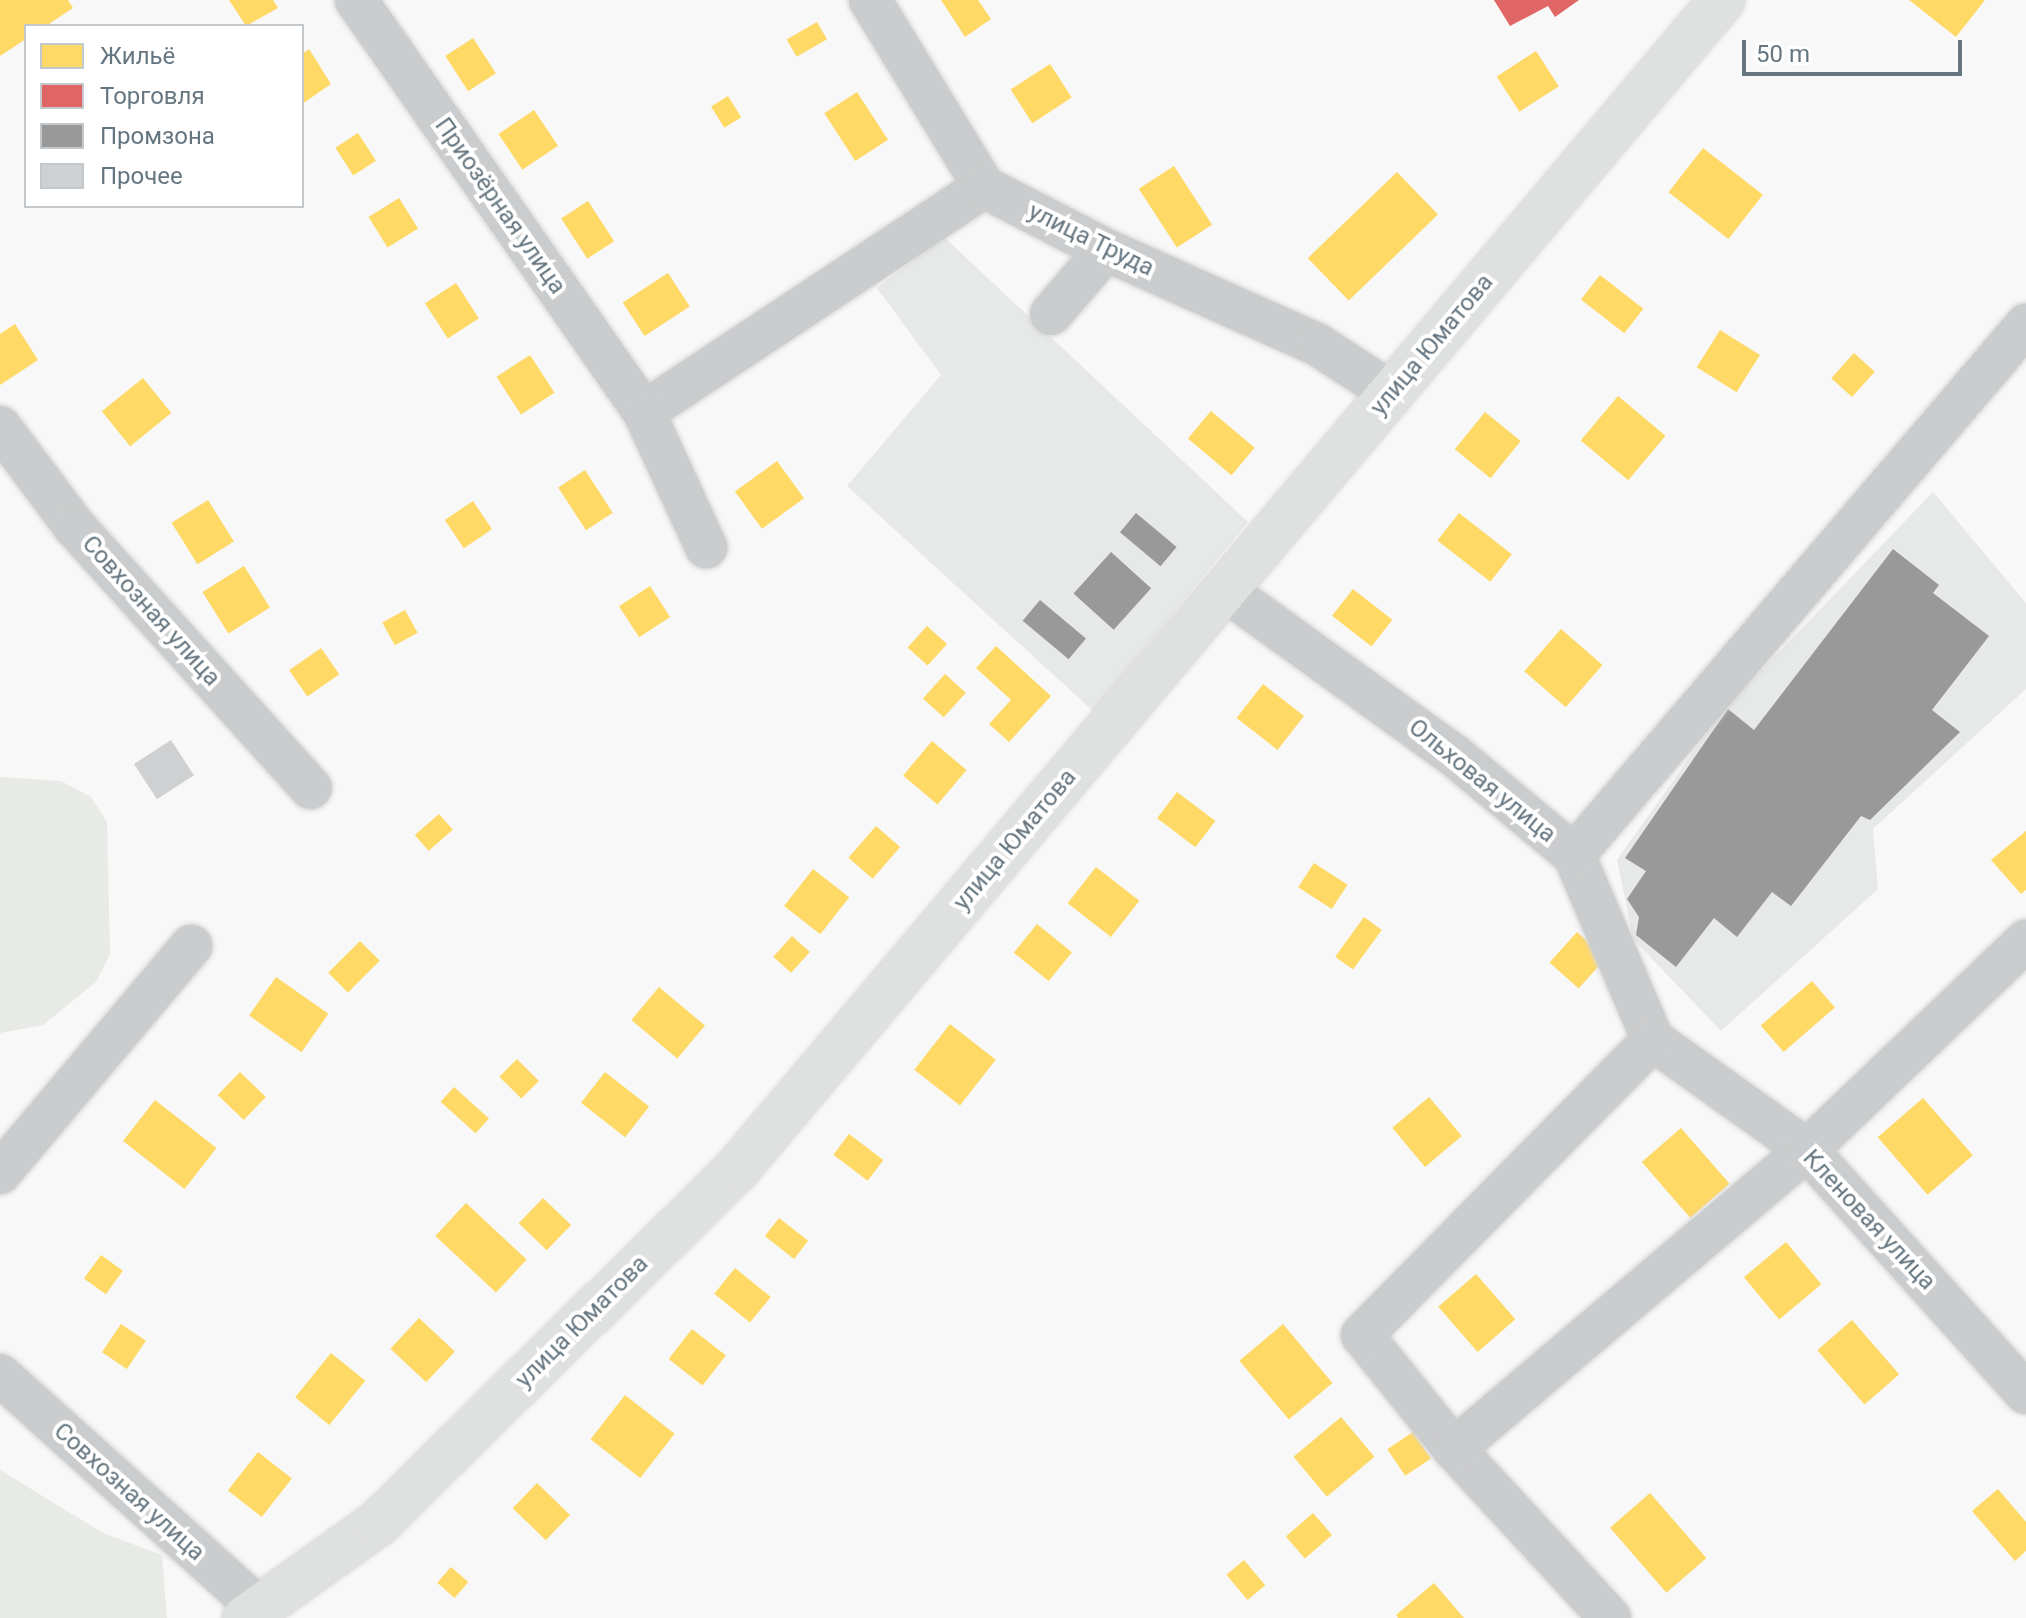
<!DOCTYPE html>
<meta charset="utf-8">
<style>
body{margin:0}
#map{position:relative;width:2026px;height:1618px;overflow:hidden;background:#f8f8f8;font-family:Roboto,sans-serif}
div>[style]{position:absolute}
.built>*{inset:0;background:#e7e8e8}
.green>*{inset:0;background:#e7eae5}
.homes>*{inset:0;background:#ffd966;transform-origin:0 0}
.shops>*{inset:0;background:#e06666}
.industry>*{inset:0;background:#999;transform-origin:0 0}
.building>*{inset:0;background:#cfd0d1;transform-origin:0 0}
.roads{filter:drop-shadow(0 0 2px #d4d5d6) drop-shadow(0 0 2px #d4d5d6)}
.minor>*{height:42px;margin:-21px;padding:0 21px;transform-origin:21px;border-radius:21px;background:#cbcccd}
.major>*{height:44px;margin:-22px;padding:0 22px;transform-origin:22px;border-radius:22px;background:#dfe0e0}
span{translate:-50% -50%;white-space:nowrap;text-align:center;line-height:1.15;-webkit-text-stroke:8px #fff;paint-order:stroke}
.street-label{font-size:24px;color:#667680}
.legend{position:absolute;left:24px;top:24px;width:280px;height:184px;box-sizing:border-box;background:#fff;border:2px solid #c2c8cc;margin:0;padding:10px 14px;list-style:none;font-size:24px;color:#667680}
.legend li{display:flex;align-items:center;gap:16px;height:40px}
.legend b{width:40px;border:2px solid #c2c8cc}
.scale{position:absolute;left:1742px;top:40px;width:220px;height:36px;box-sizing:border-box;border:4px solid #667680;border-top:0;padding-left:10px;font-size:24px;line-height:28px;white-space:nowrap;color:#667680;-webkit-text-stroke:6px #fff;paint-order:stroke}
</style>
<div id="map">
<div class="built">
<i style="clip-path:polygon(944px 237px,1248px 522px,1093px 711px,847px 486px,941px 375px,877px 288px)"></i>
<i style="clip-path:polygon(1933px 492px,2026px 603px,2026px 689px,1873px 829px,1878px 889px,1721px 1031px,1633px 939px,1617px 860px,1723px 710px)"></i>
</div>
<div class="green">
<i style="clip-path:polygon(0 777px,61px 781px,91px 797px,107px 822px,110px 954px,96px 982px,43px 1025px,0 1033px)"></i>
<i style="clip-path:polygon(0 1470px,103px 1533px,162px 1555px,167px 1618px,0 1618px)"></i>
</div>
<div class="homes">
<i style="clip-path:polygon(0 0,68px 0,73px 8px,46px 26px,26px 26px,26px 39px,0 56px)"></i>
<i style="clip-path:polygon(229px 0,273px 0,278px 8px,246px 26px)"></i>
<i style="clip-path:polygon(941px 0,978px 0,991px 19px,965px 37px)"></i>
<i style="clip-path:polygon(1909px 0,1985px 0,1956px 37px)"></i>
<i style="left:817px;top:22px;width:20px;height:35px;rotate:60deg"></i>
<i style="left:473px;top:38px;width:42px;height:33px;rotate:57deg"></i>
<i style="clip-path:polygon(309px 49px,331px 84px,302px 104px,302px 54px)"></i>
<i style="left:1536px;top:51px;width:42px;height:47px;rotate:57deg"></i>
<i style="left:1050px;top:64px;width:40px;height:47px;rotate:57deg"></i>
<i style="left:857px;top:92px;width:57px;height:39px;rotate:57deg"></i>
<i style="left:728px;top:96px;width:25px;height:20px;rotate:58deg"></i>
<i style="left:534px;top:110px;width:43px;height:43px;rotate:56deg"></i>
<i style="left:358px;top:133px;width:33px;height:27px;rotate:57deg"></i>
<i style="left:1703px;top:148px;width:76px;height:56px;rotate:38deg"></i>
<i style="left:1174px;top:166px;width:70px;height:42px;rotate:57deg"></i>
<i style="left:1397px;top:172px;width:59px;height:124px;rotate:46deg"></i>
<i style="left:399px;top:198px;width:36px;height:36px;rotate:58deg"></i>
<i style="left:588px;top:201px;width:48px;height:32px;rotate:57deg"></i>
<i style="left:668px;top:273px;width:40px;height:54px;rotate:57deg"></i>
<i style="left:1600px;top:275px;width:55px;height:31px;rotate:38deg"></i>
<i style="left:456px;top:283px;width:42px;height:37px;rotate:57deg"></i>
<i style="clip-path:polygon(15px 324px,38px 360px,0 385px,0 334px)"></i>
<i style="left:1720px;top:330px;width:47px;height:44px;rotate:32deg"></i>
<i style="left:1854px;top:353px;width:28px;height:34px;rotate:42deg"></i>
<i style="left:530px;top:355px;width:45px;height:40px;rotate:57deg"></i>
<i style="left:143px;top:378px;width:45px;height:53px;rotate:51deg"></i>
<i style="left:1618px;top:396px;width:62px;height:58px;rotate:40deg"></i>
<i style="left:1211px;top:411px;width:57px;height:36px;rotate:40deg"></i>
<i style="left:1485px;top:412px;width:46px;height:48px;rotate:39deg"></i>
<i style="left:777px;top:461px;width:46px;height:52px;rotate:54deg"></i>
<i style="left:585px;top:470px;width:51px;height:32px;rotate:57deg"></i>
<i style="left:208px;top:500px;width:49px;height:43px;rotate:58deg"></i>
<i style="left:473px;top:501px;width:34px;height:34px;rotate:56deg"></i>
<i style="left:1459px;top:513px;width:67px;height:35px;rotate:38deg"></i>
<i style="left:244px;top:566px;width:49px;height:49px;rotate:58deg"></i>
<i style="left:650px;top:586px;width:37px;height:37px;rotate:57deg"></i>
<i style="left:1353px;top:589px;width:50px;height:34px;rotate:38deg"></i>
<i style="left:405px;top:610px;width:26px;height:26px;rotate:61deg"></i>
<i style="left:927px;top:626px;width:27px;height:29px;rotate:42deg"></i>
<i style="left:1561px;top:629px;width:55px;height:56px;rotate:41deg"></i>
<i style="clip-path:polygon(996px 646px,1051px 696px,1009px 742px,989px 724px,1011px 700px,976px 668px)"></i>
<i style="left:321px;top:648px;width:32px;height:39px;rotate:55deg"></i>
<i style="left:945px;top:674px;width:28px;height:33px;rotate:42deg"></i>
<i style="left:1263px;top:684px;width:52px;height:43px;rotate:38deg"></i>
<i style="left:932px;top:741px;width:45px;height:45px;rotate:40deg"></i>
<i style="left:1177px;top:792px;width:48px;height:33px;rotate:37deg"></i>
<i style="left:439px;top:814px;width:21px;height:32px;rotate:49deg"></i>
<i style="left:876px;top:826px;width:32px;height:42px;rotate:41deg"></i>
<i style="clip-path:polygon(2026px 831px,2026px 890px,2021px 894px,1991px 860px)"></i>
<i style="left:1314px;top:863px;width:40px;height:29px;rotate:33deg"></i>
<i style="left:1096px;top:867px;width:55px;height:46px;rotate:38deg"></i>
<i style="left:813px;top:869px;width:46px;height:47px;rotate:38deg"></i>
<i style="left:1364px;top:917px;width:22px;height:49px;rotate:36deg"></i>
<i style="left:1037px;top:924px;width:45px;height:37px;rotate:39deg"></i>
<i style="left:1577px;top:932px;width:39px;height:41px;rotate:42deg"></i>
<i style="left:792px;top:936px;width:24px;height:28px;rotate:42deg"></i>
<i style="left:360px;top:941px;width:28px;height:45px;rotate:45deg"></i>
<i style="left:276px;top:977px;width:64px;height:47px;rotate:35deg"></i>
<i style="left:1812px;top:981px;width:35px;height:68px;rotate:49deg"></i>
<i style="left:659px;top:987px;width:60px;height:43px;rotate:40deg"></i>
<i style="left:950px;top:1024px;width:58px;height:58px;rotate:38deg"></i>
<i style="left:517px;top:1059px;width:31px;height:25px;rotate:45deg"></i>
<i style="left:240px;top:1072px;width:36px;height:32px;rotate:44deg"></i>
<i style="left:605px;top:1072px;width:56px;height:39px;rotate:38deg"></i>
<i style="left:454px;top:1087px;width:47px;height:20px;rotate:42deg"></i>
<i style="left:1429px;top:1097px;width:51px;height:48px;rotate:50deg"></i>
<i style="left:1923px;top:1098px;width:76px;height:60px;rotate:49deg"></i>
<i style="left:155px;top:1100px;width:78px;height:52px;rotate:38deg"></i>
<i style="left:1681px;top:1128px;width:74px;height:52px;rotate:49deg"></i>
<i style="left:849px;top:1134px;width:43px;height:26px;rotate:37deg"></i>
<i style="left:543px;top:1198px;width:39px;height:35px;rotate:44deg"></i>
<i style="left:466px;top:1203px;width:83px;height:45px;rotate:43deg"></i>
<i style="left:779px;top:1218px;width:37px;height:23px;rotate:38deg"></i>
<i style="left:1786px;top:1242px;width:55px;height:55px;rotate:50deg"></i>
<i style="left:101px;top:1255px;width:27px;height:29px;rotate:36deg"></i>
<i style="left:735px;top:1268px;width:46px;height:33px;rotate:39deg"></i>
<i style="left:1476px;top:1274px;width:60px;height:50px;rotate:49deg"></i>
<i style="left:419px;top:1318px;width:49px;height:42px;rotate:43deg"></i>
<i style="left:1852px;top:1320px;width:72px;height:46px;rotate:49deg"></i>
<i style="left:121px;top:1324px;width:30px;height:34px;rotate:34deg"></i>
<i style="left:1283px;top:1324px;width:77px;height:57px;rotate:50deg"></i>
<i style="left:692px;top:1329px;width:43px;height:38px;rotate:38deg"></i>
<i style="left:331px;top:1353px;width:44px;height:57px;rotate:39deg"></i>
<i style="left:625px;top:1395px;width:63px;height:56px;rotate:38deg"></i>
<i style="left:1341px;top:1417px;width:52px;height:62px;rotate:50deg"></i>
<i style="left:1413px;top:1432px;width:32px;height:31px;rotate:56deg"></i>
<i style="left:258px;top:1452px;width:43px;height:49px;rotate:38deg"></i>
<i style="left:537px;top:1483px;width:46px;height:35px;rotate:44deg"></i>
<i style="clip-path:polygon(1998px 1489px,2026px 1522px,2026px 1551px,2015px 1561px,1972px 1511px)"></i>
<i style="left:1650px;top:1493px;width:86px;height:53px;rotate:49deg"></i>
<i style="left:1313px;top:1513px;width:29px;height:36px;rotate:49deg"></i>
<i style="left:1244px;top:1560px;width:33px;height:23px;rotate:50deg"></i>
<i style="left:451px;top:1567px;width:23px;height:21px;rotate:41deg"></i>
<i style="clip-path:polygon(1434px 1583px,1464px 1618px,1398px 1618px,1396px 1615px)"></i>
</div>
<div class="shops">
<i style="clip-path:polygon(1494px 0,1579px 0,1555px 17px,1548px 6px,1510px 26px)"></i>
</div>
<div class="industry">
<i style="left:1136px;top:513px;width:53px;height:25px;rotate:40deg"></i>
<i style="clip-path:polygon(1893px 549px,1939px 585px,1933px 593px,1989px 636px,1932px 710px,1960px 732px,1870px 820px,1861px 816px,1791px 906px,1772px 892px,1737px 937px,1714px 918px,1676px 967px,1636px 935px,1639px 917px,1627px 899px,1646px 871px,1625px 858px,1728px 709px,1754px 730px)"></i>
<i style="left:1111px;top:552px;width:54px;height:56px;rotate:42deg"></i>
<i style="left:1040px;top:600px;width:60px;height:27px;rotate:40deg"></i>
</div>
<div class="building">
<i style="left:171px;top:740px;width:42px;height:44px;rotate:57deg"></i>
</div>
<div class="roads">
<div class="minor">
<i style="left:356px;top:0;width:503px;rotate:55.05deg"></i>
<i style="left:644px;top:412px;width:408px;rotate:-33.5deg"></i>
<i style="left:870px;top:0;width:219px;rotate:58.6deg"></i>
<i style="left:984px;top:187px;width:137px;rotate:27.3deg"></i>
<i style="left:1106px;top:250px;width:232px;rotate:24.1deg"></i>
<i style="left:1318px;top:345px;width:88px;rotate:33deg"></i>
<i style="left:1051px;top:314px;width:84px;rotate:-49.3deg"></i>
<i style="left:644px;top:412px;width:149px;rotate:65.3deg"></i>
<i style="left:0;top:427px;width:124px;rotate:53.2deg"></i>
<i style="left:74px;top:526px;width:353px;rotate:47.9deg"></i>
<i style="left:1226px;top:591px;width:282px;rotate:35.8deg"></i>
<i style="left:1455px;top:756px;width:155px;rotate:39.8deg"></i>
<i style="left:1574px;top:855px;width:201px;rotate:66.9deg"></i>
<i style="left:1574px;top:855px;width:697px;rotate:-49.54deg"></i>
<i style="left:1653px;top:1040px;width:189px;rotate:35.5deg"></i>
<i style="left:1807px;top:1150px;width:327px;rotate:48deg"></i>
<i style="left:0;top:1173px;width:297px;rotate:-49.9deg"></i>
<i style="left:0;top:1375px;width:348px;rotate:42deg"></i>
<i style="left:1454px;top:1449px;width:146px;rotate:-128.9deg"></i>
<i style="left:1362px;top:1335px;width:414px;rotate:-45.4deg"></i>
<i style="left:1610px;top:1618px;width:230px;rotate:-132.7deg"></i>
<i style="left:1454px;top:1449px;width:463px;rotate:-40.3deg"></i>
<i style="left:1807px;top:1150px;width:303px;rotate:-43.7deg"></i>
</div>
<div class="major">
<i style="left:245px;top:1618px;width:163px;rotate:-35.5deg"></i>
<i style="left:378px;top:1523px;width:504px;rotate:-44.6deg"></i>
<i style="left:737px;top:1169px;width:1529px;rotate:-49.88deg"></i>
</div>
</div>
<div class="street-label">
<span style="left:500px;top:206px;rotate:55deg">Приозёрная улица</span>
<span style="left:1091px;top:240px;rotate:26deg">улица Труда</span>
<span style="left:1432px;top:345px;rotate:-50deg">улица Юматова</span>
<span style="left:151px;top:611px;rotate:48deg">Совхозная улица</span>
<span style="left:1482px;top:781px;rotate:39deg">Ольховая улица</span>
<span style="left:1015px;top:840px;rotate:-50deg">улица Юматова</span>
<span style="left:1869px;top:1220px;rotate:47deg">Кленовая улица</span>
<span style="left:582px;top:1322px;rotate:-45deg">улица Юматова</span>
<span style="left:129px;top:1492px;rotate:42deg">Совхозная улица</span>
</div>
<ul class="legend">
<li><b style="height:22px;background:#ffd966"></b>Жильё</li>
<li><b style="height:22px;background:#e06666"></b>Торговля</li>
<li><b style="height:22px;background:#999"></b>Промзона</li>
<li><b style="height:22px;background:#cfd0d1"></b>Прочее</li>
</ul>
<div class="scale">50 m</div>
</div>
